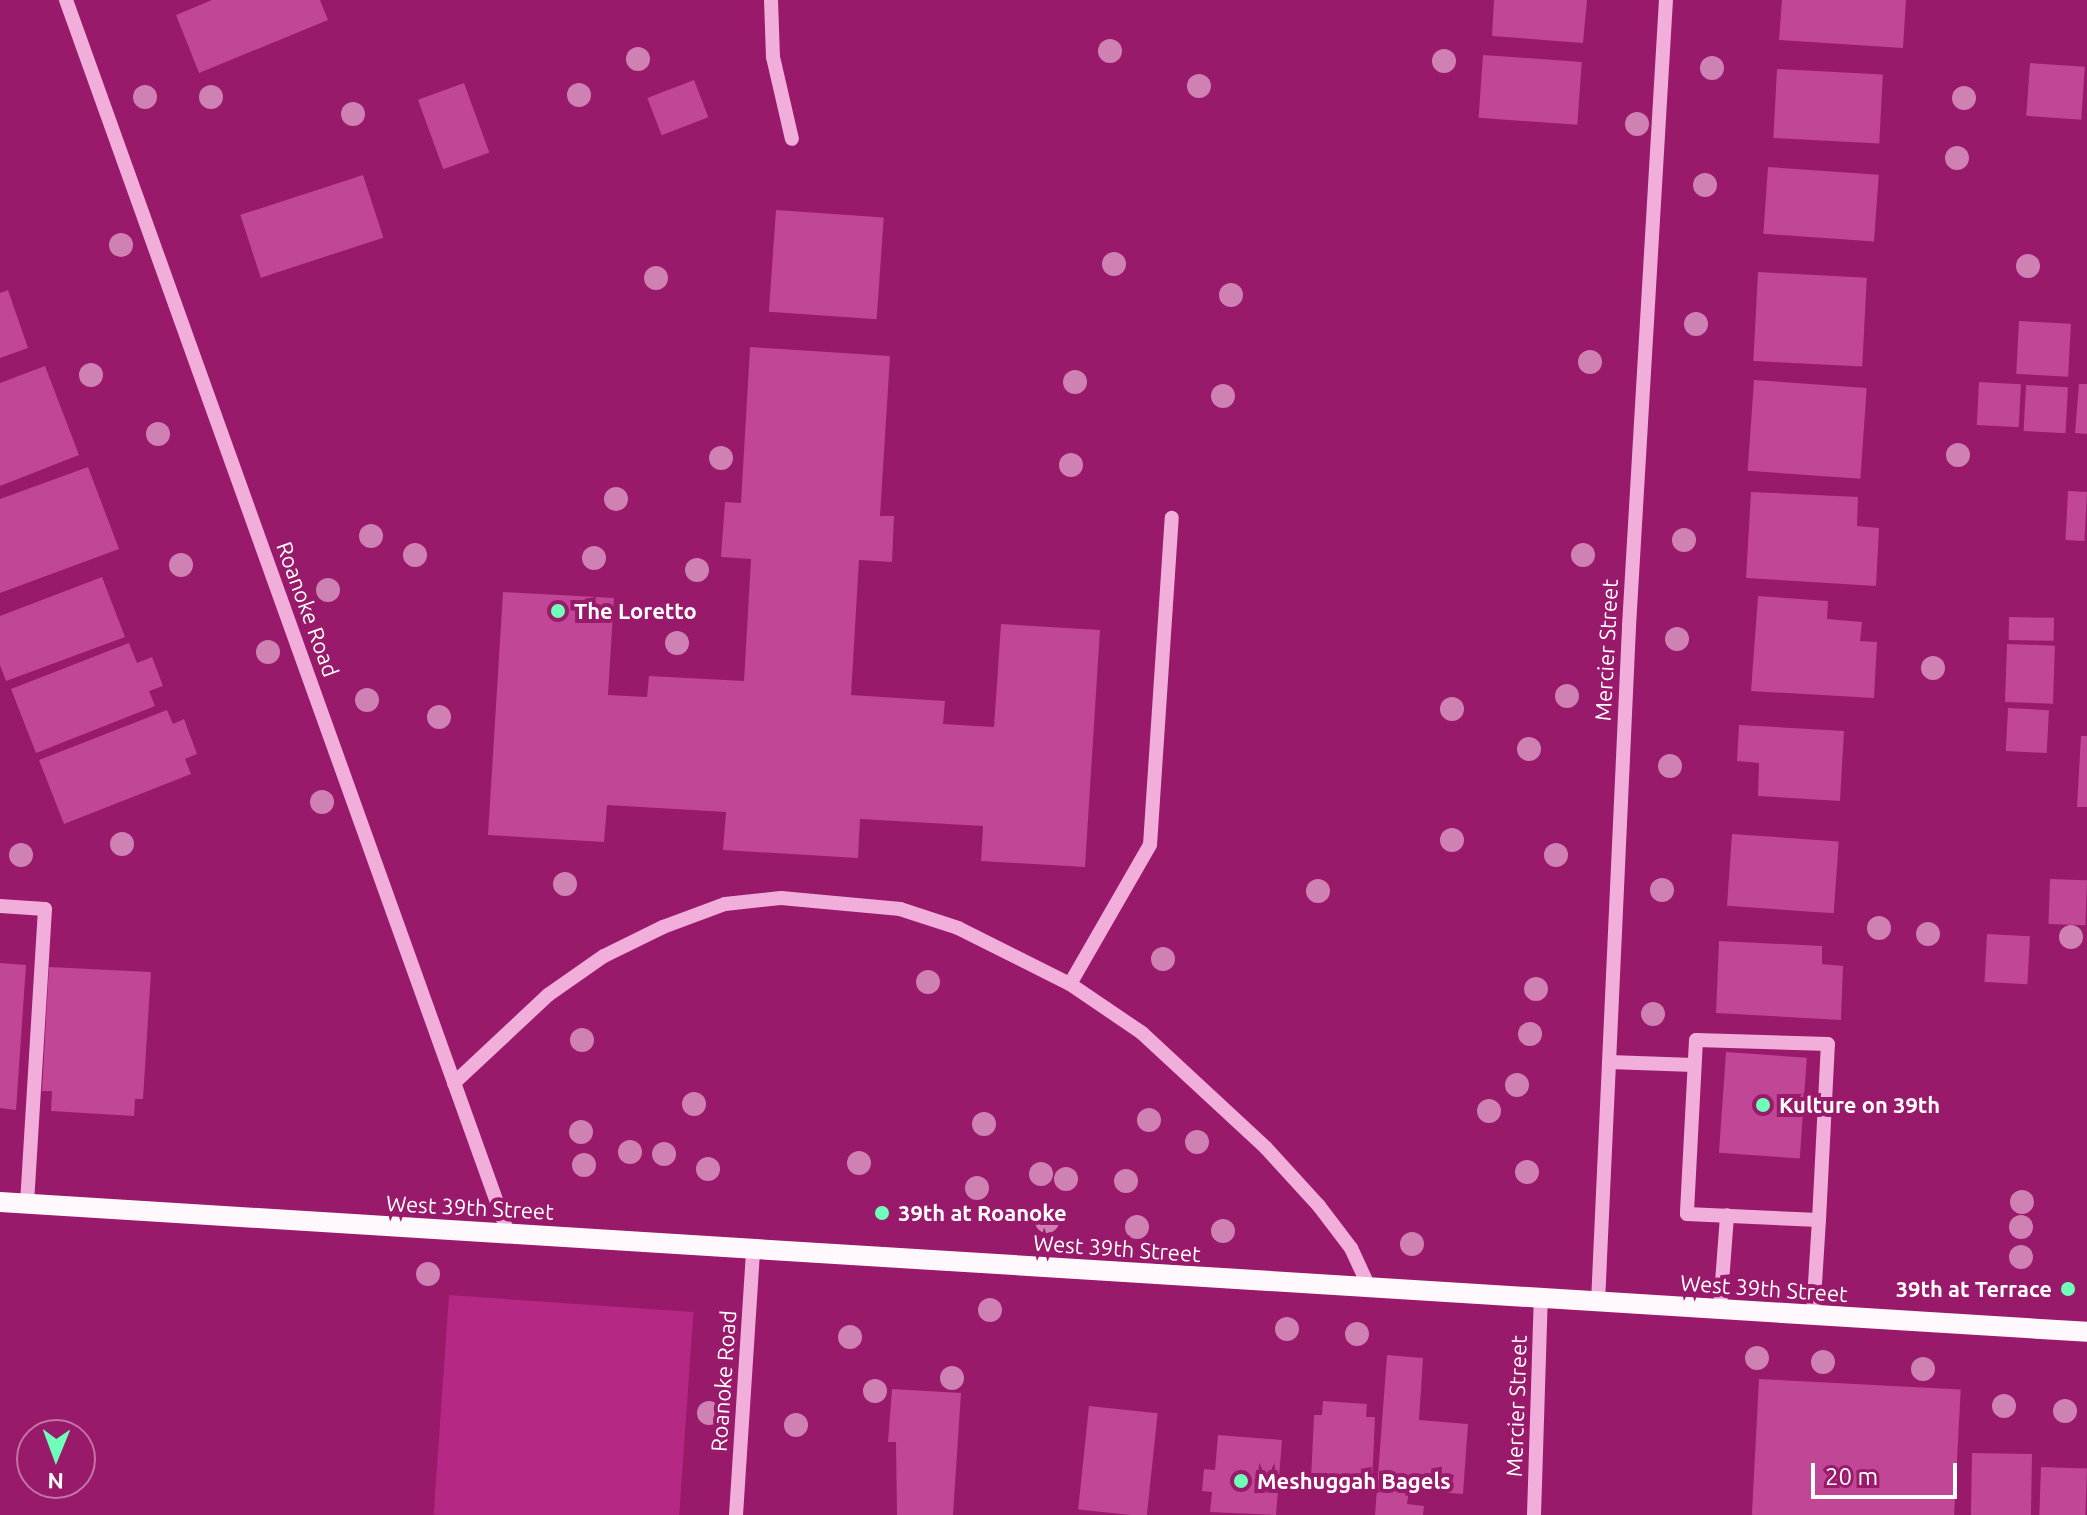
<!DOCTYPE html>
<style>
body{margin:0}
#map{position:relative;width:2087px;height:1515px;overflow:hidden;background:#99196a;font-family:Ubuntu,sans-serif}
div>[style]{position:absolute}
.green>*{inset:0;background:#b52984;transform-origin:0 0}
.building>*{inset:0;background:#c14695;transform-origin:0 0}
.minor>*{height:14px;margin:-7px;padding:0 7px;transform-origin:7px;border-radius:7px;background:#f1aeda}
.major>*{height:20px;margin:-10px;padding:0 10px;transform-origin:10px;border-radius:10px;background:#fff8fc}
.trees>*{width:24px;height:24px;margin:-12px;border-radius:50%;background:#cf81b3}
.dots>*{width:22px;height:22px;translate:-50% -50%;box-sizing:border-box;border:4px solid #99196a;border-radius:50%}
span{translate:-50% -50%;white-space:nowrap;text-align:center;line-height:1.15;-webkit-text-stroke:8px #99196a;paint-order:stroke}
.street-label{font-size:22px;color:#fff}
.poi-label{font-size:22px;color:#fff;font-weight:700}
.left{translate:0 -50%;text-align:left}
.right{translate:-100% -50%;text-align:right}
.north{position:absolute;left:16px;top:1419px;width:80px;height:80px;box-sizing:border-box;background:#99196a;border:2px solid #c275a6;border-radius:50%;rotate:181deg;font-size:22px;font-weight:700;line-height:32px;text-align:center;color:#fff}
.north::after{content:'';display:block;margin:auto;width:28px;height:36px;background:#6effb8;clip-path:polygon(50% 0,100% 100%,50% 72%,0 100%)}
.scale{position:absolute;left:1811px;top:1463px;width:146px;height:36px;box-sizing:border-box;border:4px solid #fff;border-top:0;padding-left:10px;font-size:24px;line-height:28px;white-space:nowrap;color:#fff;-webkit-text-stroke:6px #99196a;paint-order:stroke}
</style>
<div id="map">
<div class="green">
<i style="left:449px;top:1295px;width:245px;height:220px;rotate:4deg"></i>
</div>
<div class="building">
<i style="clip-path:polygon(212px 0,320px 0,328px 20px,199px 73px,176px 15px)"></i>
<i style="clip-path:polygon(1494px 0,1587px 0,1583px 43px,1492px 36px)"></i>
<i style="clip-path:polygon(1782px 0,1906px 0,1903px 48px,1779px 40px)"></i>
<i style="left:1483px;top:55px;width:99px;height:63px;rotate:4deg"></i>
<i style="left:2030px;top:63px;width:55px;height:53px;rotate:4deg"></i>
<i style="left:1777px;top:69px;width:106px;height:69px;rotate:3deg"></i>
<i style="left:694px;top:80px;width:40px;height:50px;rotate:69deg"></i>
<i style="left:464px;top:83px;width:74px;height:49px;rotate:70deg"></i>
<i style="left:1768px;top:167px;width:111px;height:67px;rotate:4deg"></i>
<i style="left:363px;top:175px;width:66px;height:129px;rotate:72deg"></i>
<i style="left:776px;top:210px;width:108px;height:102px;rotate:4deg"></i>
<i style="left:1758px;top:272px;width:109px;height:89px;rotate:3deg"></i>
<i style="clip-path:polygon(8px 290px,28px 348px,0 358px,0 293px)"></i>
<i style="left:2019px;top:321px;width:52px;height:53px;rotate:3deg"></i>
<i style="clip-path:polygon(750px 347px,890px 356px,880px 516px,894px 516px,892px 562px,859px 560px,851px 695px,945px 701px,943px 724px,994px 727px,1001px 624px,1100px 630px,1085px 867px,981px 861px,983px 826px,860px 819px,858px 858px,723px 850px,726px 812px,607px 805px,604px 842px,488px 835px,503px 592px,614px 598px,608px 695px,647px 697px,649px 676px,744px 681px,751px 559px,721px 557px,725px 502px,741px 503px)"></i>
<i style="clip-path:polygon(45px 366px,79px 455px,0 486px,0 383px)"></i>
<i style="left:1754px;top:380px;width:113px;height:91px;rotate:4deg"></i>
<i style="left:1979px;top:382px;width:42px;height:43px;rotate:3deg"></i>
<i style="clip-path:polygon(2079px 384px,2087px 384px,2087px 434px,2075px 433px)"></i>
<i style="left:2026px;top:385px;width:42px;height:46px;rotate:3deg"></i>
<i style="clip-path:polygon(88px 467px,119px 549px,0 593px,0 499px)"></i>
<i style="left:2068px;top:491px;width:19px;height:49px;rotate:3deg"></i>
<i style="clip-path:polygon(1751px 492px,1858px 497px,1857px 526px,1879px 528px,1876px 586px,1746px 578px)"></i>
<i style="clip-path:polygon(102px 577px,125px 637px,6px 681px,0 665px,0 616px)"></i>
<i style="clip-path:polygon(1758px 596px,1828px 601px,1827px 619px,1862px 622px,1860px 641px,1877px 642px,1874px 698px,1751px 691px)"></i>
<i style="left:2009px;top:617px;width:45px;height:23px;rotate:1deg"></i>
<i style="clip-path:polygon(129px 643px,137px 663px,152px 657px,163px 686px,149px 691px,155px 706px,36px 753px,11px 689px)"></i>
<i style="left:2007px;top:644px;width:48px;height:58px;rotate:2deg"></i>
<i style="left:2008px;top:708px;width:41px;height:43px;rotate:3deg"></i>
<i style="clip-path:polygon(167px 710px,173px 724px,184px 719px,197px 754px,185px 759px,191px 774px,64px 824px,39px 760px)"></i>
<i style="clip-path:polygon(1739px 725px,1844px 731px,1840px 801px,1758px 796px,1759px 763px,1737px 761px)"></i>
<i style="clip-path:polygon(2081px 736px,2087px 736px,2087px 807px,2077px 807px)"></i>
<i style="left:1732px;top:834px;width:107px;height:72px;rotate:4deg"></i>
<i style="left:2050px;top:879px;width:37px;height:45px;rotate:2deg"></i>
<i style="left:1987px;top:934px;width:43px;height:48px;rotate:3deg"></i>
<i style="clip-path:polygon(1719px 941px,1822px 946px,1822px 964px,1843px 966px,1841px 1020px,1716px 1013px)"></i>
<i style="clip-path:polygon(0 963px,26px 965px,16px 1110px,0 1108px)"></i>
<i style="clip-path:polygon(49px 967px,151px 972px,143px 1099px,135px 1099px,134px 1116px,51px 1111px,52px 1091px,42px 1091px)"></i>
<i style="left:1726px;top:1052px;width:81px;height:101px;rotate:4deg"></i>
<i style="clip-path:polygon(1387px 1355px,1423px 1358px,1419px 1420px,1468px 1424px,1463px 1494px,1409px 1490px,1407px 1504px,1424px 1506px,1423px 1515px,1375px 1515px)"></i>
<i style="left:1759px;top:1379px;width:202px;height:136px;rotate:3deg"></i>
<i style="clip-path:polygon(892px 1389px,961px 1393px,953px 1515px,897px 1515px,896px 1442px,888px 1442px)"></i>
<i style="clip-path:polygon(1323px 1401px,1367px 1404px,1366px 1417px,1375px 1417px,1372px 1484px,1311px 1480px,1314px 1415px,1322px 1415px)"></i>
<i style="left:1089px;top:1406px;width:69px;height:104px;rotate:6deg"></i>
<i style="clip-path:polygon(1218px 1435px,1282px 1440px,1276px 1515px,1210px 1512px,1212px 1492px,1202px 1491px,1204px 1469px,1215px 1470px)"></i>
<i style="left:1972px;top:1453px;width:60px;height:62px;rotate:1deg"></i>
<i style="left:2041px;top:1467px;width:46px;height:48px;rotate:2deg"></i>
</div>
<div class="minor">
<i style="left:66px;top:0;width:1310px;rotate:70.28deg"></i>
<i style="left:771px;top:0;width:57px;rotate:88deg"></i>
<i style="left:773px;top:57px;width:84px;rotate:77deg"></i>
<i style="left:0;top:906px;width:45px;rotate:3.8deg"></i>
<i style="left:45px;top:909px;width:296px;rotate:93.5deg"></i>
<i style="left:1070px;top:984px;width:160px;rotate:-60.1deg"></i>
<i style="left:1150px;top:845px;width:328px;rotate:-86.2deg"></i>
<i style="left:1609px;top:1062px;width:85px;rotate:2deg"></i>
<i style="left:454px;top:1083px;width:129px;rotate:-43.1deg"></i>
<i style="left:548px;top:995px;width:68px;rotate:-34.9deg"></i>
<i style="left:604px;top:956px;width:66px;rotate:-26.2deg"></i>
<i style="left:663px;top:927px;width:66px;rotate:-20.4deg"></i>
<i style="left:725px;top:904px;width:56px;rotate:-6.1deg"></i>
<i style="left:781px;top:898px;width:120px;rotate:5.3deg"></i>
<i style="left:900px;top:909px;width:61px;rotate:18.1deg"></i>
<i style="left:958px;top:928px;width:125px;rotate:26.6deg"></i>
<i style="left:1070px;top:984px;width:87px;rotate:34.2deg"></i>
<i style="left:1142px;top:1033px;width:169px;rotate:42.8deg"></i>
<i style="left:1266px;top:1148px;width:79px;rotate:47.6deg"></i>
<i style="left:1319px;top:1206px;width:53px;rotate:52.7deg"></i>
<i style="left:1351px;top:1248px;width:43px;rotate:65.2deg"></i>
<i style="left:1598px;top:1302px;width:677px;rotate:-87.37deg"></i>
<i style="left:1629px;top:626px;width:627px;rotate:-86.62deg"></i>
<i style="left:1720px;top:1309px;width:94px;rotate:-85.7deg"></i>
<i style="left:1813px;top:1315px;width:95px;rotate:-86.4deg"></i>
<i style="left:1819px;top:1220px;width:176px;rotate:-87.1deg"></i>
<i style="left:1828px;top:1044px;width:132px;rotate:-178.3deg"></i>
<i style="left:1696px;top:1040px;width:174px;rotate:93deg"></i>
<i style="left:1687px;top:1214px;width:132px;rotate:2.6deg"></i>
<i style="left:736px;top:1515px;width:267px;rotate:-86.3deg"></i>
<i style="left:1534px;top:1515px;width:218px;rotate:-88.2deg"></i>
</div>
<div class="major">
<i style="left:0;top:1202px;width:2091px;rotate:3.56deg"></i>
</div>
<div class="trees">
<i style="left:1110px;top:51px"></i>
<i style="left:638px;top:59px"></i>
<i style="left:1444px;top:61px"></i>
<i style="left:1712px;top:68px"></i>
<i style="left:1199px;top:86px"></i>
<i style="left:579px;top:95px"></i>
<i style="left:145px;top:97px"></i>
<i style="left:211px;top:97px"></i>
<i style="left:1964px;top:98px"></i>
<i style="left:353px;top:114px"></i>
<i style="left:1637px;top:124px"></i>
<i style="left:1957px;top:158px"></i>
<i style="left:1705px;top:185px"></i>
<i style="left:121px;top:245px"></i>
<i style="left:1114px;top:264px"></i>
<i style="left:2028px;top:266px"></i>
<i style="left:656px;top:278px"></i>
<i style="left:1231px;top:295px"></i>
<i style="left:1696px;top:324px"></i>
<i style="left:1590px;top:362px"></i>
<i style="left:91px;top:375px"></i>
<i style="left:1075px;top:382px"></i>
<i style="left:1223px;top:396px"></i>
<i style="left:158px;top:434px"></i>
<i style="left:1958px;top:455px"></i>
<i style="left:721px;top:458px"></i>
<i style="left:1071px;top:465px"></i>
<i style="left:616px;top:499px"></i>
<i style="left:371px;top:536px"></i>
<i style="left:1684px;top:540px"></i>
<i style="left:415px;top:555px"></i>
<i style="left:1583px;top:555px"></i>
<i style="left:594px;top:558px"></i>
<i style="left:181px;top:565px"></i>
<i style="left:697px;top:570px"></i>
<i style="left:328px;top:590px"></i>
<i style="left:1677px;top:639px"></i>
<i style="left:677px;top:643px"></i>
<i style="left:268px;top:652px"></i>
<i style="left:1933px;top:668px"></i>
<i style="left:1567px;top:696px"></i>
<i style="left:367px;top:700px"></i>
<i style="left:1452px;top:709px"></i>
<i style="left:439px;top:717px"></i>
<i style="left:1529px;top:749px"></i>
<i style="left:1670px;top:766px"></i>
<i style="left:322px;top:802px"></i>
<i style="left:1452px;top:840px"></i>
<i style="left:122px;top:844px"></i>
<i style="left:21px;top:855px"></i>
<i style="left:1556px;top:855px"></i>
<i style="left:565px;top:884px"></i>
<i style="left:1662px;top:890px"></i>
<i style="left:1318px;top:891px"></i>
<i style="left:1879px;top:928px"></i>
<i style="left:1928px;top:934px"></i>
<i style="left:2071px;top:937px"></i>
<i style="left:1163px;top:959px"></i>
<i style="left:928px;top:982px"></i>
<i style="left:1536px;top:989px"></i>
<i style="left:1653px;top:1014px"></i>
<i style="left:1530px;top:1034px"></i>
<i style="left:582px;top:1040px"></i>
<i style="left:1517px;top:1085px"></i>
<i style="left:694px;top:1104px"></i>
<i style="left:1489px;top:1111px"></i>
<i style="left:1149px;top:1120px"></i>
<i style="left:984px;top:1124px"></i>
<i style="left:581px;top:1132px"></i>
<i style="left:1197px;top:1142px"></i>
<i style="left:630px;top:1152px"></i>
<i style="left:664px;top:1154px"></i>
<i style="left:859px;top:1163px"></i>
<i style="left:584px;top:1165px"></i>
<i style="left:708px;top:1169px"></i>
<i style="left:1527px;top:1172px"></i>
<i style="left:1041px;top:1174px"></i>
<i style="left:1066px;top:1179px"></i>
<i style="left:1126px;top:1181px"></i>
<i style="left:977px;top:1188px"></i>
<i style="left:2022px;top:1202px"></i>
<i style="left:1047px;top:1221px"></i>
<i style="left:1137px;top:1227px"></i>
<i style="left:2021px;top:1227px"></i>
<i style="left:1223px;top:1231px"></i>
<i style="left:1412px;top:1244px"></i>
<i style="left:2021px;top:1257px"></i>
<i style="left:428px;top:1274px"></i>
<i style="left:990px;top:1310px"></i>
<i style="left:1287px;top:1329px"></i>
<i style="left:1357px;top:1334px"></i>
<i style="left:850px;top:1337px"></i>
<i style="left:1757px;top:1358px"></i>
<i style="left:1823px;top:1362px"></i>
<i style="left:1923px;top:1369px"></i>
<i style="left:952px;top:1378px"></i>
<i style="left:875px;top:1391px"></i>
<i style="left:2004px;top:1406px"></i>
<i style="left:2065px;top:1411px"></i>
<i style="left:709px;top:1413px"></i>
<i style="left:796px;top:1425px"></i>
</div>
<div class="dots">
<i style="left:558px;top:611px;background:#6effb8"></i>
<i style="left:1763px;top:1105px;background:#6effb8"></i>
<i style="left:882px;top:1213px;background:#6effb8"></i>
<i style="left:2068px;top:1289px;background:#6effb8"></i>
<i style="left:1241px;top:1481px;background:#6effb8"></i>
</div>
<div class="street-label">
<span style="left:308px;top:609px;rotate:70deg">Roanoke Road</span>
<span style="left:1606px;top:650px;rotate:-87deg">Mercier Street</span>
<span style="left:470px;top:1207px;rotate:3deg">West 39th Street</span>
<span style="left:1117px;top:1248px;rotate:4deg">West 39th Street</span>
<span style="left:1764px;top:1288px;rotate:4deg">West 39th Street</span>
<span style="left:723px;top:1381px;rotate:-86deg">Roanoke Road</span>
<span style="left:1516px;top:1406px;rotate:-88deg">Mercier Street</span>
</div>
<div class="poi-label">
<span class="left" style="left:574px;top:611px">The Loretto</span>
<span class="left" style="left:1779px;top:1105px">Kulture on 39th</span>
<span class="left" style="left:898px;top:1213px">39th at Roanoke</span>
<span class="right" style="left:2052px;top:1289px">39th at Terrace</span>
<span class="left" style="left:1257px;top:1481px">Meshuggah Bagels</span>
</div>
<div class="north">N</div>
<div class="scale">20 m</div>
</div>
